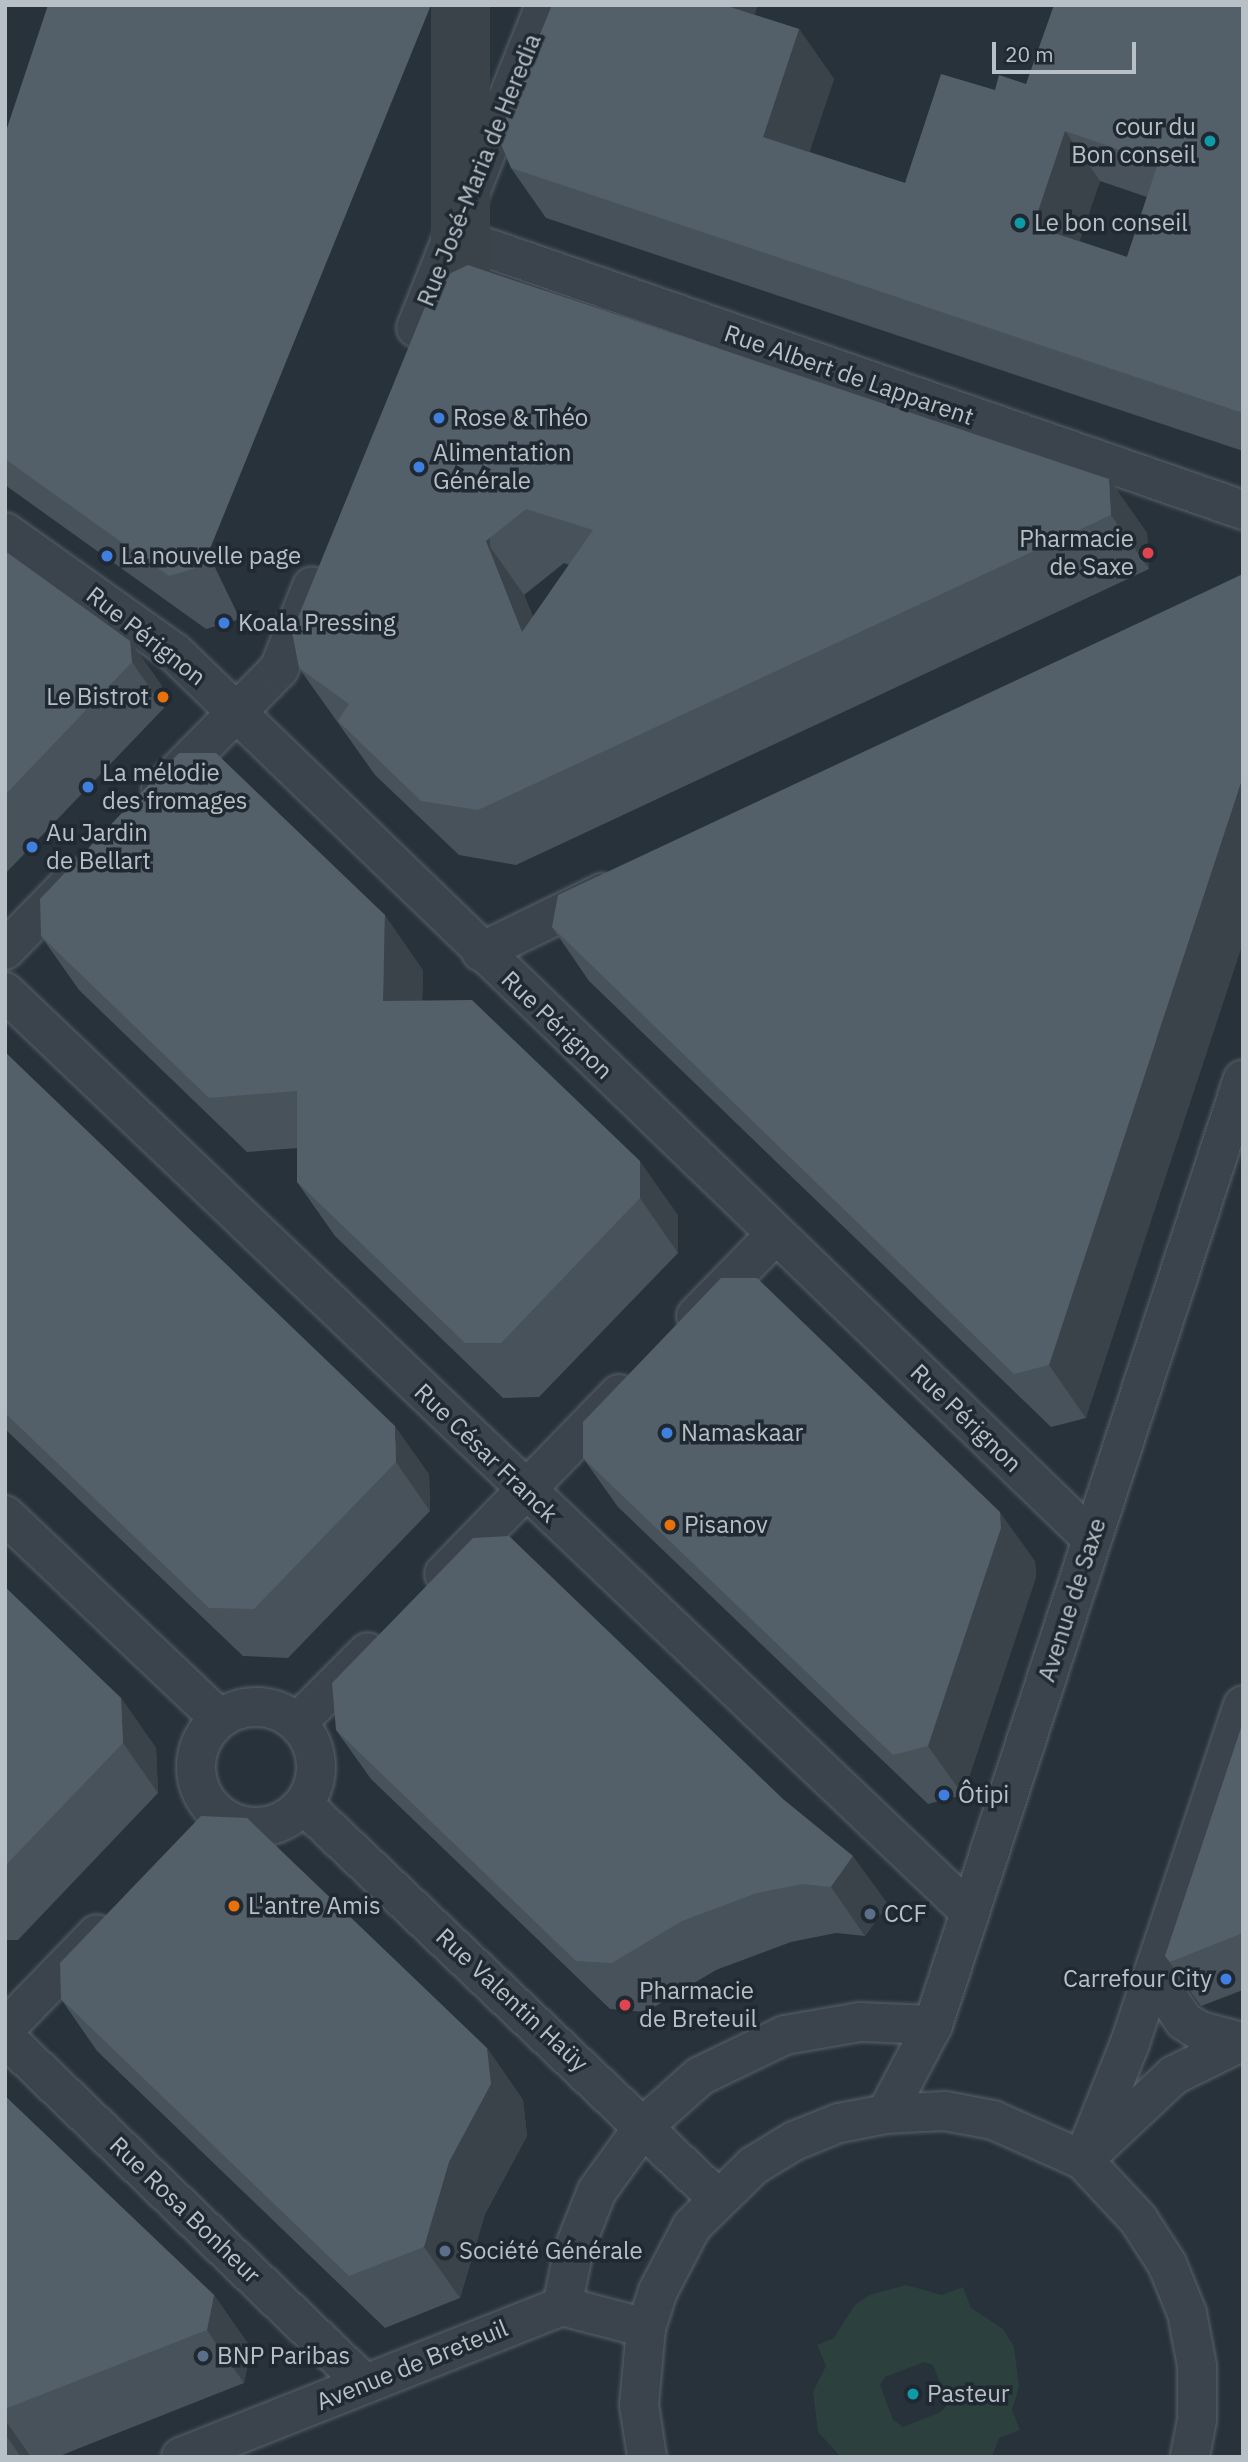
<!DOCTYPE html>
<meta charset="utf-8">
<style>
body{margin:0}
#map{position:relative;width:1248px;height:2462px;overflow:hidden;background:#27323b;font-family:"IBM Plex Sans",sans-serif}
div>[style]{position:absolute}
.green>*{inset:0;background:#2c403e}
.roads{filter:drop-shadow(0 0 2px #59626a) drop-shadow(0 0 2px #59626a)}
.minor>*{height:38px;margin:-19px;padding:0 19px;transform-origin:19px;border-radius:19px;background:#3b444c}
.minor>.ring{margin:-19px;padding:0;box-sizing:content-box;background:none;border:38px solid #3b444c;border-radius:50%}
.wall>*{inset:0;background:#47525a}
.shaded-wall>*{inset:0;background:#3a424a;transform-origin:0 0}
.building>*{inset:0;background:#535f69}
.dots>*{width:19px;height:19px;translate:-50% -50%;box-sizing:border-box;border:4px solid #202931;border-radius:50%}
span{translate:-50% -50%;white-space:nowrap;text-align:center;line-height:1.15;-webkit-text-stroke:7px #202931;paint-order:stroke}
.poi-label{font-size:24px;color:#b7bfc7}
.right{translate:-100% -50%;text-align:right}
.left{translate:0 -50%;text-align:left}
.street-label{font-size:24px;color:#b7bfc7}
.frame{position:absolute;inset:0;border:7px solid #b7bfc7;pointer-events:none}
.scale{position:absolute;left:992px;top:42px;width:144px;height:32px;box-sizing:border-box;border:4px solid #b7bfc7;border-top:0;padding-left:9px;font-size:21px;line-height:24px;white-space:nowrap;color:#b7bfc7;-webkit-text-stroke:5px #202931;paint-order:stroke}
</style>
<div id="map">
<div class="green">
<i style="clip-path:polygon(evenodd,906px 2285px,942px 2295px,963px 2287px,971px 2308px,1003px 2329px,1014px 2347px,1019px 2387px,1012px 2410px,1020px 2430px,999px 2438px,992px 2457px,841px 2457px,818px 2432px,813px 2392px,826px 2366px,817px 2345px,834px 2338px,854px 2306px,869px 2295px,906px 2285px,924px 2362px,933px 2365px,948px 2404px,941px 2412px,903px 2427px,893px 2420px,880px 2385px,885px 2377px,924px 2362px)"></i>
</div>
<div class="roads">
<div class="minor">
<i style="left:456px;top:237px;width:833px;rotate:19.13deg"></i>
<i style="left:416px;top:328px;width:348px;rotate:-68.2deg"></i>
<i style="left:5px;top:532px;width:207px;rotate:35.4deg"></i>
<i style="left:174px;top:652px;width:1277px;rotate:44.02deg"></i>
<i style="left:161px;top:789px;width:168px;rotate:-45.5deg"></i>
<i style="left:279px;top:669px;width:89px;rotate:-68.3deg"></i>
<i style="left:5px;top:950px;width:100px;rotate:-45.8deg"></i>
<i style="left:481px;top:952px;width:135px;rotate:-26deg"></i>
<i style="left:5px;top:992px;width:1333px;rotate:43.63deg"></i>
<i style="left:696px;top:1316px;width:113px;rotate:-45.7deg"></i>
<i style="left:5px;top:1515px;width:296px;rotate:43.5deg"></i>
<i style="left:444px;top:1574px;width:251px;rotate:-45.8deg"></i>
<i class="ring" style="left:196px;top:1707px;width:82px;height:82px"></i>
<i style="left:297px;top:1723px;width:100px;rotate:-45deg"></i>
<i style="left:304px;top:1805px;width:570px;rotate:43.58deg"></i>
<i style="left:1153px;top:1975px;width:55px;rotate:56deg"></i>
<i style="left:1184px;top:2021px;width:19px;rotate:32deg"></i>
<i style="left:1200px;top:2031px;width:43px;rotate:14.7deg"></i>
<i style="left:5px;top:2029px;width:132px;rotate:-45.9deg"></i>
<i style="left:5px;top:2037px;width:500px;rotate:43.95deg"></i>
<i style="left:886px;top:2114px;width:101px;rotate:-62.2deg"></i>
<i style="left:933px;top:2025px;width:995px;rotate:-71.86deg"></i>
<i style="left:1093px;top:2151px;width:111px;rotate:-43.2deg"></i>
<i style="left:1174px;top:2075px;width:77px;rotate:-26.2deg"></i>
<i style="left:1083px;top:2160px;width:126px;rotate:-68.1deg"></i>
<i style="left:1130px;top:2043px;width:356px;rotate:-71.5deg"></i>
<i style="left:562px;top:2306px;width:58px;rotate:-78.1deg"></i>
<i style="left:574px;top:2249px;width:62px;rotate:-68.4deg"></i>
<i style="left:597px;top:2191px;width:80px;rotate:-54.1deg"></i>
<i style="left:644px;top:2126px;width:75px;rotate:-41.8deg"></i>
<i style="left:700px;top:2076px;width:94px;rotate:-25.8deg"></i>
<i style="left:785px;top:2035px;width:76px;rotate:-9.8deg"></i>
<i style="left:860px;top:2022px;width:73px;rotate:2.4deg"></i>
<i style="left:181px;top:2457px;width:410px;rotate:-21.6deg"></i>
<i style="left:562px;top:2306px;width:87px;rotate:14.7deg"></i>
<i style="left:647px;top:2457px;width:53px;rotate:-98.7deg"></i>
<i style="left:639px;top:2405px;width:77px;rotate:-84.8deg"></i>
<i style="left:646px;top:2328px;width:39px;rotate:-72deg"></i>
<i style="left:658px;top:2291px;width:73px;rotate:-62.4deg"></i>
<i style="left:692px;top:2226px;width:86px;rotate:-44.5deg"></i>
<i style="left:753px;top:2166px;width:48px;rotate:-31.4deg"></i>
<i style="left:794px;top:2141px;width:48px;rotate:-21.8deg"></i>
<i style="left:839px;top:2123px;width:48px;rotate:-10.8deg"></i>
<i style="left:886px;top:2114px;width:59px;rotate:-2.9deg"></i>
<i style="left:945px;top:2111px;width:49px;rotate:10.6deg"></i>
<i style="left:993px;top:2120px;width:98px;rotate:24deg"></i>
<i style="left:1083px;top:2160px;width:81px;rotate:47deg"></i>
<i style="left:1138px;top:2219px;width:54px;rotate:57.2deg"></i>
<i style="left:1167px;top:2264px;width:53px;rotate:67.8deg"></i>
<i style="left:1187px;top:2313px;width:54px;rotate:79.3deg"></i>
<i style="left:1197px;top:2366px;width:54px;rotate:90deg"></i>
<i style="left:1197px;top:2420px;width:38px;rotate:101deg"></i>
</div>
</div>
<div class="wall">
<i style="clip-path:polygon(evenodd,1243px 5px,1243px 451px,546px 218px,511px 168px,755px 15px,799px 29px,834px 79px,809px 152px,905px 183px,995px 90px,1026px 84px,1243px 5px,1100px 181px,1147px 197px,1127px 257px,1079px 241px,1100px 181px)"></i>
<i style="clip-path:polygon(5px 134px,240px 619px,206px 629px,5px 485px)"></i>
<i style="clip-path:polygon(evenodd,436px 280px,1109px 479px,1147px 533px,1149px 569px,516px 865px,459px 855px,375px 775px,299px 668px,436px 280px,564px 563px,569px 565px,533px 617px,524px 595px,564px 563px)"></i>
<i style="clip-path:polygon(5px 551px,130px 641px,162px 686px,164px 708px,5px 874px)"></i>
<i style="clip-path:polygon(1243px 574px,1086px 1418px,1051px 1427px,589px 981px,552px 927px)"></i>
<i style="clip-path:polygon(41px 936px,423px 970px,422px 1000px,678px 1215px,678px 1253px,539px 1397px,503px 1398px,335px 1236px,297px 1182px,297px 1148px,247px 1152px,79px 990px)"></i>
<i style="clip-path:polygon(5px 1052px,429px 1474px,430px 1511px,288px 1658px,243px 1656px,5px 1429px)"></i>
<i style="clip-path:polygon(583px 1458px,1035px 1561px,1036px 1577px,963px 1795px,928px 1804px,618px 1507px)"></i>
<i style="clip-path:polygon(5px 1587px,121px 1698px,156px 1748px,158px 1793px,18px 1940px,5px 1940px)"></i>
<i style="clip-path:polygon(1243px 1722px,1243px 1990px,1201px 2006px,1165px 1956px)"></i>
<i style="clip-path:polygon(336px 1730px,888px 1904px,865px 1936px,836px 1933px,791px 1942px,716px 1970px,646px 2012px,610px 2009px,371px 1779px)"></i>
<i style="clip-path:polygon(61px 1999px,487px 2048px,523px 2100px,527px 2136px,485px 2214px,460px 2298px,385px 2328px,97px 2051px)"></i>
<i style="clip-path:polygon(5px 2096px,214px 2295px,251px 2348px,244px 2383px,57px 2457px,5px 2457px)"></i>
</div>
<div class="shaded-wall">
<i style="left:431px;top:5px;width:59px;height:606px"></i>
<i style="clip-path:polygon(712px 5px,758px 5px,743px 50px)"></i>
<i style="clip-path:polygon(799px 29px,834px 79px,798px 187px,763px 137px)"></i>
<i style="clip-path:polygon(1065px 131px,1100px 181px,1068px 276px,1033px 226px)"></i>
<i style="clip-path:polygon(1109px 479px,1147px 533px,1149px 569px,1111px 515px)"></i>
<i style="clip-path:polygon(486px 541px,524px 595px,560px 687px,522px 632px)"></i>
<i style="clip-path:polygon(130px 641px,162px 686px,164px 708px,132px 662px)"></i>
<i style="clip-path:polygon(1243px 777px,1243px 943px,1086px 1418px,1049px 1365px)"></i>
<i style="clip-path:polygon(385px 915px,423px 970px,421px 1055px,383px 1001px)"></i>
<i style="clip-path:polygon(640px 1161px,678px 1215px,678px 1253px,640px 1198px)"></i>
<i style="clip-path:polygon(395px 1426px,429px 1474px,430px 1511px,396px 1462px)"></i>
<i style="clip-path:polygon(1000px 1512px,1035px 1561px,1036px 1577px,963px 1795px,928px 1746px)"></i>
<i style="clip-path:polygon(121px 1698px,156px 1748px,158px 1793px,123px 1743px)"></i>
<i style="clip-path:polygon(853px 1856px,888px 1904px,865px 1936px,831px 1887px)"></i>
<i style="clip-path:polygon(487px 2048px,523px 2100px,527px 2136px,485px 2214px,460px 2298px,424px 2247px,449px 2162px)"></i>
<i style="clip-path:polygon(214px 2295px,251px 2348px,244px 2383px,207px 2330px)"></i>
<i style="clip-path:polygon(5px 2420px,31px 2457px,21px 2457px,5px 2434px)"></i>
</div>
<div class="building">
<i style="clip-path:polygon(48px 5px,431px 5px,203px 566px,169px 576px,5px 459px,5px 134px)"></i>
<i style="clip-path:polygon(evenodd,552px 5px,724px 5px,799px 29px,763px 137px,905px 183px,941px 74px,995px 90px,999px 75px,1026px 84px,1054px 5px,1243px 5px,1243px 413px,511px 168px,498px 137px,552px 5px,1065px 131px,1158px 163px,1127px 257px,1033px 226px,1065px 131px)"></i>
<i style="clip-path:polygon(evenodd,468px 265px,1109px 479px,1111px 515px,478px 810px,421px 801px,338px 721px,349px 704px,299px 668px,292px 632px,436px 280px,468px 265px,526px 509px,593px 530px,522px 632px,486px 541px,526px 509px)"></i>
<i style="clip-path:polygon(5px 551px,130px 641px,132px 662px,5px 795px)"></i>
<i style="clip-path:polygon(1243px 574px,1243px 777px,1049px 1365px,1014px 1374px,552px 927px,558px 895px)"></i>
<i style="clip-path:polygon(179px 753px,216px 753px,385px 915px,383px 1001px,472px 1000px,640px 1161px,640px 1198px,501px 1343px,465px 1343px,297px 1182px,297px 1091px,209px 1098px,41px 936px,40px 899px)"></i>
<i style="clip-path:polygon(5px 1052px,395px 1426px,396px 1462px,254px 1609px,209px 1608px,5px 1413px)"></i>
<i style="clip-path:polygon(721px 1278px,757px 1278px,1000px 1512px,1001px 1528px,928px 1746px,893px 1755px,583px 1458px,583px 1422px)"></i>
<i style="clip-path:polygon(509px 1536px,783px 1799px,853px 1856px,831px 1887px,802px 1884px,757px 1893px,682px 1921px,612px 1963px,576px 1961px,336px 1730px,332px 1683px,473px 1538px)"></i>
<i style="clip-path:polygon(5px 1587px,121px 1698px,123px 1743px,5px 1866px)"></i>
<i style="clip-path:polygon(1243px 1722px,1243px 1933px,1170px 1962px,1165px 1956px)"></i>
<i style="clip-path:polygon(201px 1816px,247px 1818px,487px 2048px,491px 2084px,449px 2162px,424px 2247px,349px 2276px,61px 1999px,60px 1963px)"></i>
<i style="clip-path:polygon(5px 2096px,214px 2295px,207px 2330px,5px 2409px)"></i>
</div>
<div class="dots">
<i style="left:1210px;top:141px;background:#0f9aa8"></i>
<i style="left:1020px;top:223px;background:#0f9aa8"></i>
<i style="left:439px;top:418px;background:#3f7fe0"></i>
<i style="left:419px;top:467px;background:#3f7fe0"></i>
<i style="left:1148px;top:553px;background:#e0444e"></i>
<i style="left:107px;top:556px;background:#3f7fe0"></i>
<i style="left:224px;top:623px;background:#3f7fe0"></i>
<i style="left:163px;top:697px;background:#e8710a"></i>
<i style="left:88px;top:787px;background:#3f7fe0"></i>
<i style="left:32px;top:847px;background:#3f7fe0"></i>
<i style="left:667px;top:1433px;background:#3f7fe0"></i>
<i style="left:670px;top:1525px;background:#e8710a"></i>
<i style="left:944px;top:1795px;background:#3f7fe0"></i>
<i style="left:234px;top:1906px;background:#e8710a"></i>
<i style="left:870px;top:1914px;background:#5c6f8a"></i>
<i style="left:1226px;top:1979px;background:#3f7fe0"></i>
<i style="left:625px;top:2005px;background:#e0444e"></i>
<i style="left:445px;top:2251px;background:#5c6f8a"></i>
<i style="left:203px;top:2356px;background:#5c6f8a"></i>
<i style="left:913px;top:2394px;background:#0f9aa8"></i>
</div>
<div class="poi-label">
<span class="right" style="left:1196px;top:141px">cour du<br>Bon conseil</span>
<span class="left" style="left:1034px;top:223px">Le bon conseil</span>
<span class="left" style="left:453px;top:418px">Rose &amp; Théo</span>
<span class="left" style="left:433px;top:467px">Alimentation<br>Générale</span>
<span class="right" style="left:1134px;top:553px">Pharmacie<br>de Saxe</span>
<span class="left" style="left:121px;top:556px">La nouvelle page</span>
<span class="left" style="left:238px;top:623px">Koala Pressing</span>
<span class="right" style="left:149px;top:697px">Le Bistrot</span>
<span class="left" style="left:102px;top:787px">La mélodie<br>des fromages</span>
<span class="left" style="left:46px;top:847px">Au Jardin<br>de Bellart</span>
<span class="left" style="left:681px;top:1433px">Namaskaar</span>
<span class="left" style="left:684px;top:1525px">Pisanov</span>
<span class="left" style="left:958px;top:1795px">Ôtipi</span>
<span class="left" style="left:248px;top:1906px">L'antre Amis</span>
<span class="left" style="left:884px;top:1914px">CCF</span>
<span class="right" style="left:1212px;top:1979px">Carrefour City</span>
<span class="left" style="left:639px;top:2005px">Pharmacie<br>de Breteuil</span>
<span class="left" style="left:459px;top:2251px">Société Générale</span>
<span class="left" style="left:217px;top:2356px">BNP Paribas</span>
<span class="left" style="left:927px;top:2394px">Pasteur</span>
</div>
<div class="street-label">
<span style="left:479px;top:170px;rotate:-68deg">Rue José-Maria de Heredia</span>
<span style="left:849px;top:375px;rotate:19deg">Rue Albert de Lapparent</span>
<span style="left:146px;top:636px;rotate:38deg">Rue Pérignon</span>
<span style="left:557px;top:1025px;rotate:44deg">Rue Pérignon</span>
<span style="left:966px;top:1418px;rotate:44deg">Rue Pérignon</span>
<span style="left:486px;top:1453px;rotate:44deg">Rue César Franck</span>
<span style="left:1072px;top:1600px;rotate:-72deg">Avenue de Saxe</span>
<span style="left:512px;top:2000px;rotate:43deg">Rue Valentin Haüy</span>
<span style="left:185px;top:2210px;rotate:44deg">Rue Rosa Bonheur</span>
<span style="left:412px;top:2365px;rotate:-22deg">Avenue de Breteuil</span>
</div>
<div class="frame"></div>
<div class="scale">20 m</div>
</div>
